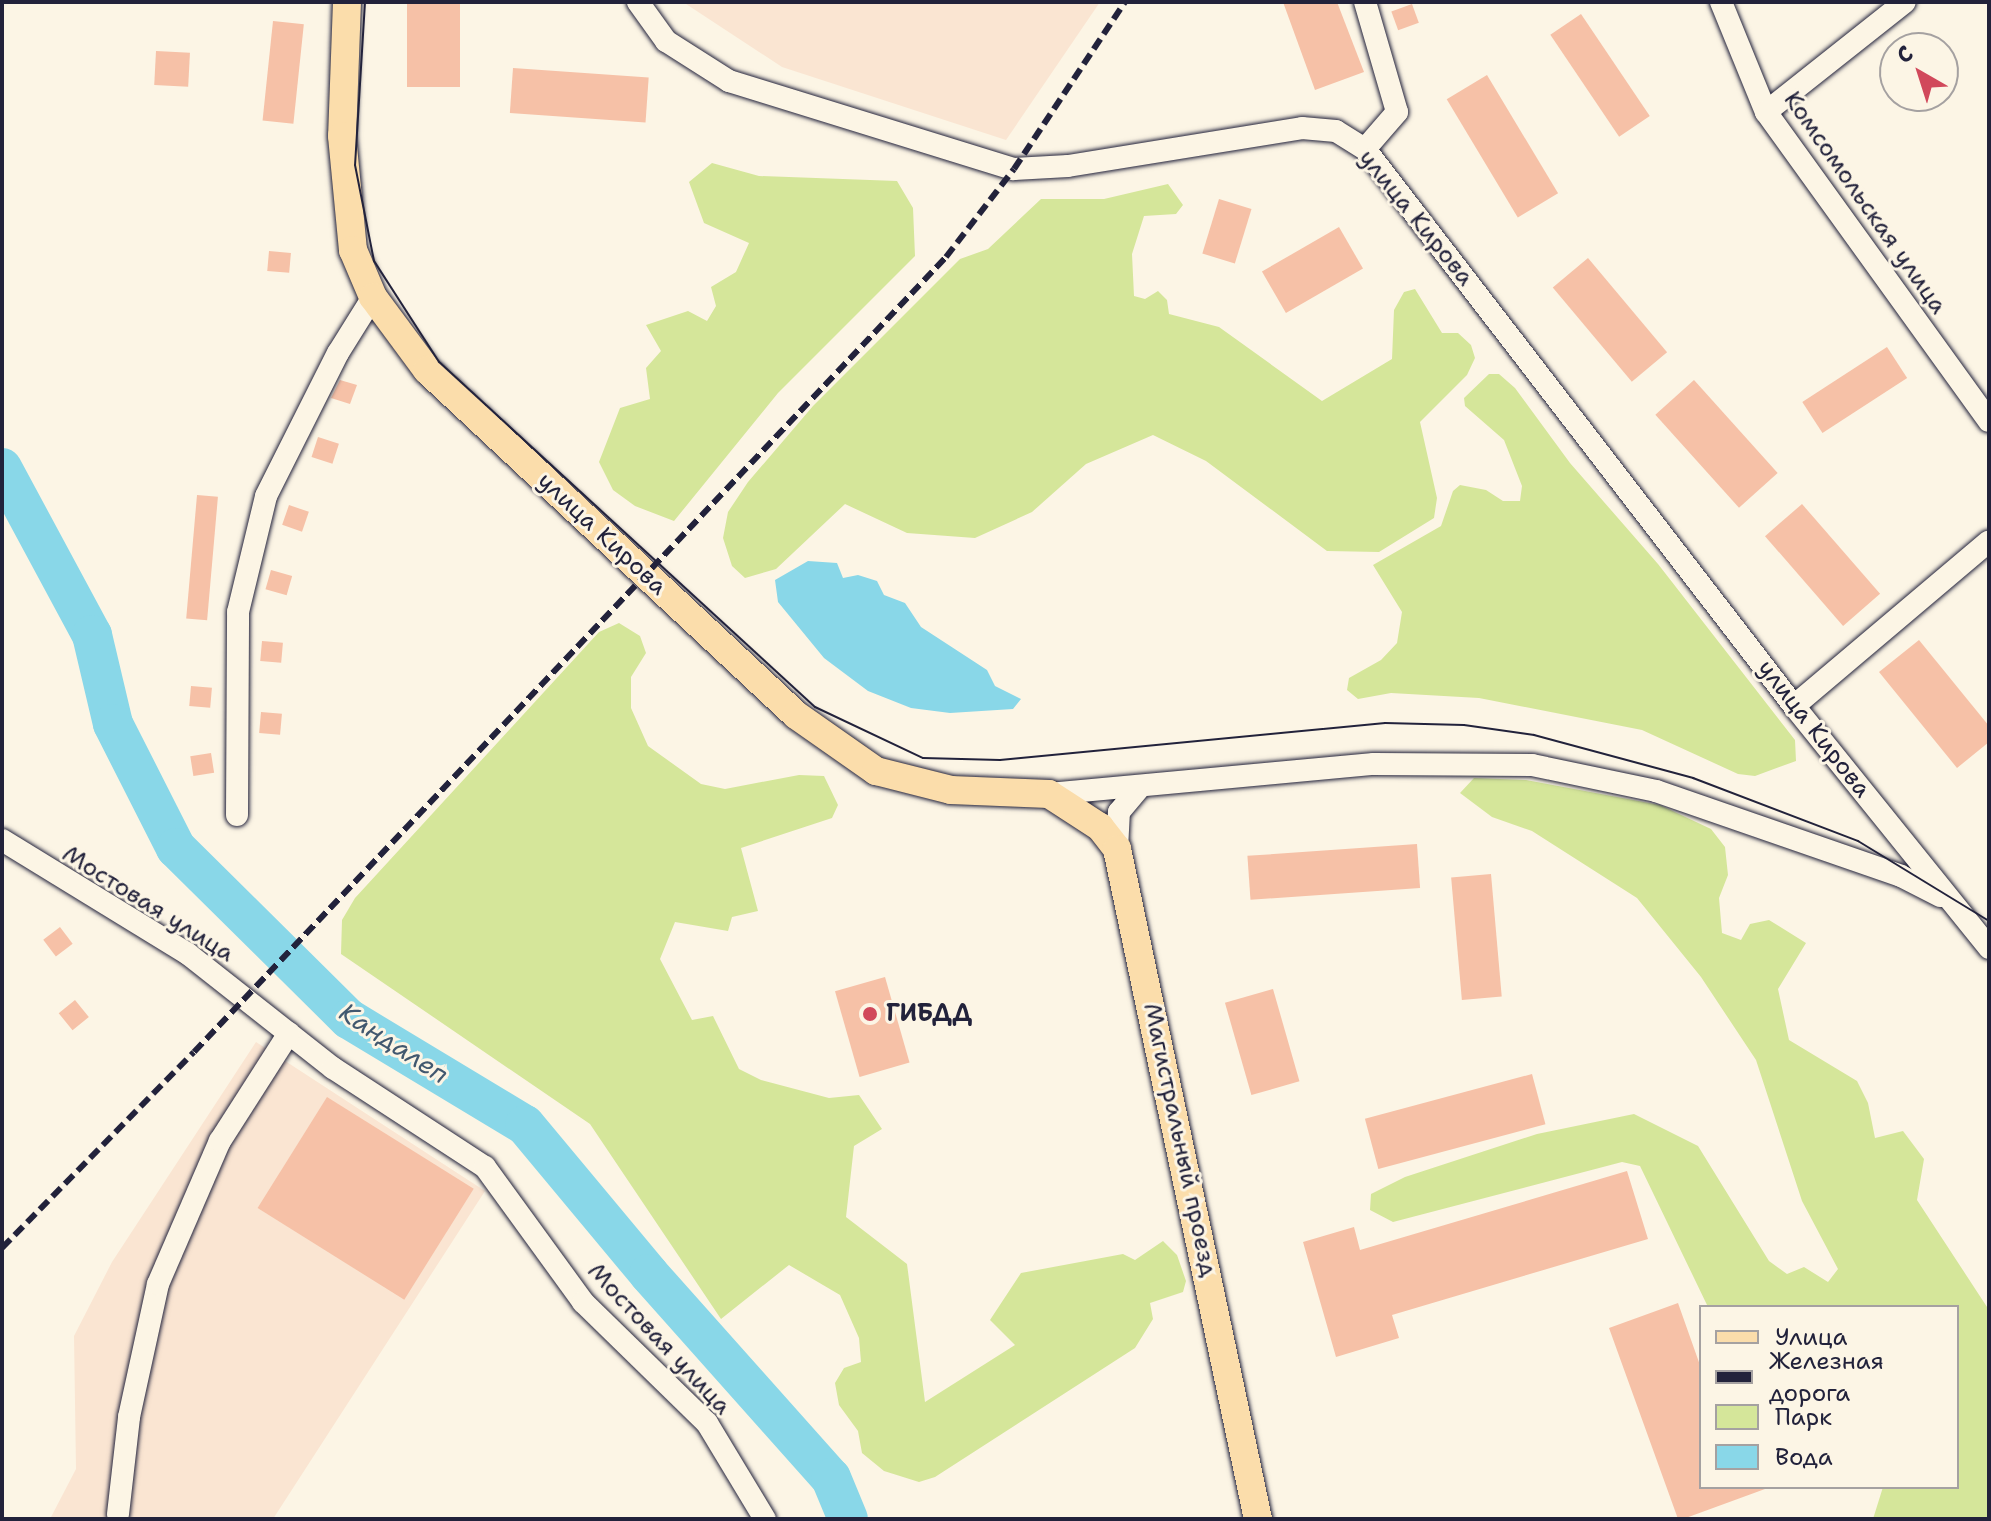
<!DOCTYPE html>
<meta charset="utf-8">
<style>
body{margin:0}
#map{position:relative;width:1991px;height:1521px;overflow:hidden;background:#fcf5e5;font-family:"Shantell Sans",sans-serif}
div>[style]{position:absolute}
.built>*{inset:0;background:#fae5d2}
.green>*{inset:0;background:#d5e69a}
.water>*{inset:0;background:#89d7e8}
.river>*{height:40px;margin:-20px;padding:0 20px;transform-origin:20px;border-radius:20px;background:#89d7e8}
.building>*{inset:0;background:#f6c1a7;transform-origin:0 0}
.roads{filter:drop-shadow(0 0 2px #22223b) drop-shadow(0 0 2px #22223b)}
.minor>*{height:22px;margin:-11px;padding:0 11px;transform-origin:11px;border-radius:11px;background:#fcf5e5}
.major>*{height:28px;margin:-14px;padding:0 14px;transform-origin:14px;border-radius:14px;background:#fbddab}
.tram>*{height:2px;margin:-1px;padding:0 1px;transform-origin:1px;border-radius:1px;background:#22223b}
.rail>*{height:6px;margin-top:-3px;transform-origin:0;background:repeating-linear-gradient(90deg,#22223b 0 12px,transparent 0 18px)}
.dots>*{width:22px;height:22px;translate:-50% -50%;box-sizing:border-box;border:4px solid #fcf5e5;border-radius:50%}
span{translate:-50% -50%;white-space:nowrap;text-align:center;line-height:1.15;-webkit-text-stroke:6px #fcf5e5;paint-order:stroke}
.street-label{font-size:24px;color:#22223b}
.poi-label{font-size:24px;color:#22223b;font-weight:700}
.left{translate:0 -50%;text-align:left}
.water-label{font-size:26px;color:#41586f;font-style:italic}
.frame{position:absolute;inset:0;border:4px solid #22223b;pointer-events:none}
.legend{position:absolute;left:1699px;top:1305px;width:260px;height:184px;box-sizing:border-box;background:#fcf5e5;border:2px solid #a5a1a1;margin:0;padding:10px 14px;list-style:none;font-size:24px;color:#22223b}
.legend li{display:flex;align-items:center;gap:16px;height:40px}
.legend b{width:40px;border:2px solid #a5a1a1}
.north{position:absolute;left:1879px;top:32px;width:80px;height:80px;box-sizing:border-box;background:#fcf5e5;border:2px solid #a5a1a1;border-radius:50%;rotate:321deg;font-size:22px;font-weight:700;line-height:32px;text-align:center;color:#22223b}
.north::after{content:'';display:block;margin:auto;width:28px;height:36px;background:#d1495b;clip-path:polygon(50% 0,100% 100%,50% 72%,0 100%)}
</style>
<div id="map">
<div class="built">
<i style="clip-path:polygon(683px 2px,1100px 2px,1006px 140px,782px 67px)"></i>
<i style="clip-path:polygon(256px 1042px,485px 1191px,273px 1519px,50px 1519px,76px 1469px,74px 1336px,112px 1262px)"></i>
</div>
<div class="green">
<i style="clip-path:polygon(712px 163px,759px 176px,897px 181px,913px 208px,915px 256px,778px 393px,674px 521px,635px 506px,613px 490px,599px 462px,620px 408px,650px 399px,646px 368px,661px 351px,646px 325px,688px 311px,707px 321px,716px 306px,711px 287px,736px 272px,749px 243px,704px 223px,689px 182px)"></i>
<i style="clip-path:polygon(1168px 184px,1183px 205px,1176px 214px,1144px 216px,1132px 254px,1134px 296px,1145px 299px,1158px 291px,1167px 300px,1169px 314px,1219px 327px,1322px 401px,1392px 359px,1394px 310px,1404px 292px,1415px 289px,1442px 333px,1458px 333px,1471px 345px,1475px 358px,1467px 375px,1420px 422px,1437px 498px,1434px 518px,1379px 552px,1327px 551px,1206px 461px,1153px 435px,1086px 464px,1032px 512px,975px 538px,907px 533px,845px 504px,776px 569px,745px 578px,732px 566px,723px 538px,728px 512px,748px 482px,813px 406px,960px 259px,988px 249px,1041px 199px,1104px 199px)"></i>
<i style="clip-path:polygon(1489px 374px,1499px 374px,1515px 388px,1570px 463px,1658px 564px,1795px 740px,1796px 761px,1755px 776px,1738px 774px,1642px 730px,1479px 698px,1391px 693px,1358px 699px,1347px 690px,1349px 678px,1381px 660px,1397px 643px,1402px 612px,1373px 565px,1441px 526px,1453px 491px,1460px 485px,1486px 490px,1503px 501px,1520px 501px,1522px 486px,1504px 440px,1465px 406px,1464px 398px)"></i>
<i style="clip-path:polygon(619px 623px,640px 636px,646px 653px,631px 677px,631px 708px,648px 746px,701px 784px,725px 789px,799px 775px,824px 776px,838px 805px,832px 818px,741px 848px,758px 911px,732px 917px,728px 931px,675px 922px,660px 959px,692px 1020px,713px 1016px,739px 1069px,761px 1080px,829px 1098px,859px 1095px,882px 1129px,854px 1146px,846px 1217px,907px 1264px,925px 1402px,1015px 1345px,990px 1320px,1021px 1273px,1123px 1254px,1135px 1260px,1163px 1241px,1177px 1255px,1186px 1281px,1183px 1292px,1150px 1303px,1153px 1319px,1135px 1348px,935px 1477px,919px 1482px,884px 1471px,862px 1453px,858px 1431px,839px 1405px,835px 1383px,844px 1368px,861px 1362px,859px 1338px,840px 1295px,789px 1265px,721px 1319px,590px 1124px,341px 954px,342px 920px,355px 898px,599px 632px)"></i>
<i style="clip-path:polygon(1474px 778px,1526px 780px,1660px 805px,1711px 829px,1725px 847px,1728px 875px,1719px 898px,1722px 933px,1741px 940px,1750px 924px,1769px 920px,1806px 943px,1778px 989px,1789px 1040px,1857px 1081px,1868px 1103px,1875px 1138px,1903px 1131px,1924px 1159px,1917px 1200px,1989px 1310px,1989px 1519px,1873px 1519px,1883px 1487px,1957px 1487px,1957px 1307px,1708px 1307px,1640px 1166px,1622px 1162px,1393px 1222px,1370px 1210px,1371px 1194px,1405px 1177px,1537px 1134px,1634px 1114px,1698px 1146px,1769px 1261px,1787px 1274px,1804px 1267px,1828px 1282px,1838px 1269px,1802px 1201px,1756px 1060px,1701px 977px,1637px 898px,1532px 831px,1492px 817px,1460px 793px)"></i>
</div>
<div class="water">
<i style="clip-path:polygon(808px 561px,837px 563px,843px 578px,858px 575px,877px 581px,884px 595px,905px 603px,921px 627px,987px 670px,995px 686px,1021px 699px,1013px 709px,950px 713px,911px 708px,868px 691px,824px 658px,778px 602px,775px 580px)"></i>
</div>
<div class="river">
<i style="left:2px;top:468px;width:190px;rotate:61.7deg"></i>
<i style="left:92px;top:635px;width:91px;rotate:76.7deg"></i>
<i style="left:113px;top:724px;width:139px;rotate:63.1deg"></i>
<i style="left:176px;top:848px;width:243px;rotate:44.7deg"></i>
<i style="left:349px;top:1019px;width:205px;rotate:31.1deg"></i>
<i style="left:525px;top:1125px;width:194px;rotate:50.2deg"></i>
<i style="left:649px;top:1274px;width:273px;rotate:48.3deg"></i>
<i style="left:831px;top:1478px;width:44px;rotate:67.5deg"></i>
</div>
<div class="building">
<i style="left:407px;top:2px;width:53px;height:85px"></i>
<i style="clip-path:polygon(1283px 2px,1337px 2px,1364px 72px,1315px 90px)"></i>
<i style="left:1412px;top:4px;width:20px;height:22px;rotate:70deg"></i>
<i style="left:1581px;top:14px;width:123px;height:37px;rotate:56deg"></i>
<i style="left:273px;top:21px;width:31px;height:100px;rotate:6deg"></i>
<i style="left:156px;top:51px;width:34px;height:34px;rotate:3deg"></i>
<i style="left:513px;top:68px;width:136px;height:45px;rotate:4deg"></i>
<i style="left:1487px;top:75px;width:138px;height:47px;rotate:59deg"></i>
<i style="left:1219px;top:199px;width:34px;height:57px;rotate:17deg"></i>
<i style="left:1339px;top:227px;width:48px;height:89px;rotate:60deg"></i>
<i style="left:269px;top:251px;width:22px;height:20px;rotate:5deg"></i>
<i style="left:1588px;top:258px;width:123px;height:46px;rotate:50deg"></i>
<i style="left:1887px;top:347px;width:37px;height:101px;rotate:57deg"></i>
<i style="clip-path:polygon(340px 380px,357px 385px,350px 404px,331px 398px)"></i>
<i style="left:1694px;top:380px;width:125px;height:52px;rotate:48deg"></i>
<i style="left:318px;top:437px;width:22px;height:21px;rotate:18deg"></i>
<i style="left:197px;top:495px;width:21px;height:124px;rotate:5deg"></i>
<i style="left:1802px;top:504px;width:119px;height:49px;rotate:49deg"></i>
<i style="left:289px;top:505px;width:21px;height:21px;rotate:19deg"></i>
<i style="left:271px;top:570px;width:22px;height:20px;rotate:16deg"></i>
<i style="clip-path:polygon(1919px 640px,1989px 726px,1989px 742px,1957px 768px,1879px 672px)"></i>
<i style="left:262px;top:641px;width:21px;height:20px;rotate:5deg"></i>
<i style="left:191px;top:686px;width:21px;height:20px;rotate:5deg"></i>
<i style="left:261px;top:712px;width:21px;height:21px;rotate:5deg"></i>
<i style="left:211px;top:753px;width:20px;height:21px;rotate:81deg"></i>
<i style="left:1417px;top:844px;width:44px;height:170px;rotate:86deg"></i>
<i style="left:1491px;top:874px;width:123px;height:40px;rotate:85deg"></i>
<i style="left:60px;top:927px;width:21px;height:21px;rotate:53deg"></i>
<i style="left:885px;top:977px;width:89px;height:52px;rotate:74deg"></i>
<i style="left:1273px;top:989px;width:96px;height:50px;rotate:74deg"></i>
<i style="left:75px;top:1000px;width:22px;height:21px;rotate:51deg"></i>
<i style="left:1532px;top:1074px;width:52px;height:173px;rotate:75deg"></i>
<i style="left:327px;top:1097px;width:173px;height:131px;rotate:32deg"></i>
<i style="clip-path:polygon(1627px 1171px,1648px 1239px,1392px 1315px,1399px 1338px,1336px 1357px,1303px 1242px,1354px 1227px,1360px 1250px)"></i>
<i style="clip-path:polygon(1678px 1303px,1701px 1368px,1701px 1487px,1765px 1489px,1683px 1519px,1678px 1519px,1609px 1328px)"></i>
</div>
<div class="roads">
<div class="minor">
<i style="left:638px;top:2px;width:48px;rotate:54.3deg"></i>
<i style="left:666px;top:41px;width:75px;rotate:32.4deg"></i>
<i style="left:729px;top:81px;width:298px;rotate:17.2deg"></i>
<i style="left:1014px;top:169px;width:54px;rotate:-3.2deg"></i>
<i style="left:1068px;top:166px;width:237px;rotate:-9.2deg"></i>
<i style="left:1302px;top:128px;width:34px;rotate:5deg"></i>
<i style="left:1336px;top:131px;width:34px;rotate:32deg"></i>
<i style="left:1365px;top:149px;width:703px;rotate:52.4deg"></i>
<i style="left:1794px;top:706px;width:311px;rotate:51.1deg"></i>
<i style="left:1721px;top:2px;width:119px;rotate:67.8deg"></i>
<i style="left:1766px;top:112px;width:381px;rotate:54.2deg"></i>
<i style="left:1766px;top:112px;width:177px;rotate:-38.4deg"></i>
<i style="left:1365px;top:149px;width:49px;rotate:-49.1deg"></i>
<i style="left:1397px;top:112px;width:115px;rotate:-106.2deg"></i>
<i style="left:1794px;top:706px;width:255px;rotate:-40.2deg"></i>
<i style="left:1049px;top:794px;width:326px;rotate:-5.3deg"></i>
<i style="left:1374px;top:764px;width:158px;rotate:0.4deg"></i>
<i style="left:1532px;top:765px;width:127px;rotate:11.8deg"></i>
<i style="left:1656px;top:791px;width:259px;rotate:19.1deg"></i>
<i style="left:1901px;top:876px;width:44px;rotate:27.1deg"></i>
<i style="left:237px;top:815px;width:203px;rotate:-89.7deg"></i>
<i style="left:238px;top:612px;width:119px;rotate:-76.4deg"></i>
<i style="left:266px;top:496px;width:160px;rotate:-63.3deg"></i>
<i style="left:338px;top:353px;width:66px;rotate:-58deg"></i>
<i style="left:2px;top:840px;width:218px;rotate:31.5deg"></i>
<i style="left:188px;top:954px;width:184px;rotate:38.2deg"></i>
<i style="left:333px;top:1068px;width:181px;rotate:33.1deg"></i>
<i style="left:485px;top:1167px;width:167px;rotate:54deg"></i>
<i style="left:583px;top:1302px;width:173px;rotate:44.3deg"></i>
<i style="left:707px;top:1423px;width:112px;rotate:58.9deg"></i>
<i style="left:1117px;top:849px;width:37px;rotate:-87deg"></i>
<i style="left:1119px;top:812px;width:34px;rotate:-50deg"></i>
<i style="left:118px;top:1514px;width:98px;rotate:-83.5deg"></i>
<i style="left:129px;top:1417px;width:136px;rotate:-77.7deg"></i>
<i style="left:158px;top:1284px;width:156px;rotate:-66.6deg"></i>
<i style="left:220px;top:1141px;width:128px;rotate:-57.4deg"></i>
</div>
<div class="major">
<i style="left:347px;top:2px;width:134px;rotate:92.1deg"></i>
<i style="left:342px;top:136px;width:115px;rotate:84.5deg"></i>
<i style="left:353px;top:250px;width:51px;rotate:66.9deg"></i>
<i style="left:373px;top:297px;width:91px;rotate:53.5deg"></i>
<i style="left:427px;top:370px;width:505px;rotate:43.07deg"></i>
<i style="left:796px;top:715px;width:98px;rotate:35deg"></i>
<i style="left:876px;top:771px;width:77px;rotate:14.2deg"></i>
<i style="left:951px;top:790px;width:98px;rotate:2.3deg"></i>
<i style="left:1049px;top:794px;width:61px;rotate:32.9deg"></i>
<i style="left:1100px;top:827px;width:28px;rotate:52deg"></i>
<i style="left:1117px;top:849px;width:685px;rotate:78.12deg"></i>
</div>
</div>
<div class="tram">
<i style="left:365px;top:2px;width:163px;rotate:93.5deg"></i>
<i style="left:355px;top:165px;width:98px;rotate:78.8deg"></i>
<i style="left:374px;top:261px;width:120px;rotate:57.2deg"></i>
<i style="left:439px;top:362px;width:510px;rotate:42.54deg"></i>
<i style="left:815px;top:707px;width:119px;rotate:25.3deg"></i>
<i style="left:923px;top:758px;width:77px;rotate:1.5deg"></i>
<i style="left:1000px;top:760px;width:387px;rotate:-5.5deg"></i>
<i style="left:1385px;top:723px;width:79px;rotate:1.5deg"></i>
<i style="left:1464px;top:725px;width:71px;rotate:8.1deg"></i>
<i style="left:1534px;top:735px;width:165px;rotate:15.1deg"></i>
<i style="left:1693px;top:778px;width:177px;rotate:20.9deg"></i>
<i style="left:1858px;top:841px;width:153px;rotate:31.4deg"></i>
</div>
<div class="rail">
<i style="left:2px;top:1248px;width:274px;rotate:-45.6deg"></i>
<i style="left:194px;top:1052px;width:1094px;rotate:-46.59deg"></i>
<i style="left:946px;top:257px;width:111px;rotate:-52.3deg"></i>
<i style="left:1014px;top:169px;width:201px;rotate:-56.4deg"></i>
</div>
<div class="dots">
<i style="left:870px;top:1014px;background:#d1495b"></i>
</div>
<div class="street-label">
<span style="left:1865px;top:203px;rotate:55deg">Комсомольская улица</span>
<span style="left:1416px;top:218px;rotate:51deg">улица Кирова</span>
<span style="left:602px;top:534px;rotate:43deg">улица Кирова</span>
<span style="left:1814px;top:729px;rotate:52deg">улица Кирова</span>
<span style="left:148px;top:904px;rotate:32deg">Мостовая улица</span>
<span style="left:1180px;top:1140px;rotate:78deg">Магистральный проезд</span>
<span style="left:659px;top:1339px;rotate:47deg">Мостовая улица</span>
</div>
<div class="poi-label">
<span class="left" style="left:886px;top:1014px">ГИБДД</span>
</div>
<div class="water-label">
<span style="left:394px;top:1043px;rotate:33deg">Кандалеп</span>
</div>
<div class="frame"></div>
<ul class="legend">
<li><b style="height:10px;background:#fbddab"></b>Улица</li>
<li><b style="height:10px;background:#22223b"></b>Железная дорога</li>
<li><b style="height:22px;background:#d5e69a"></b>Парк</li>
<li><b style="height:22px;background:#89d7e8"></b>Вода</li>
</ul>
<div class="north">С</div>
</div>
